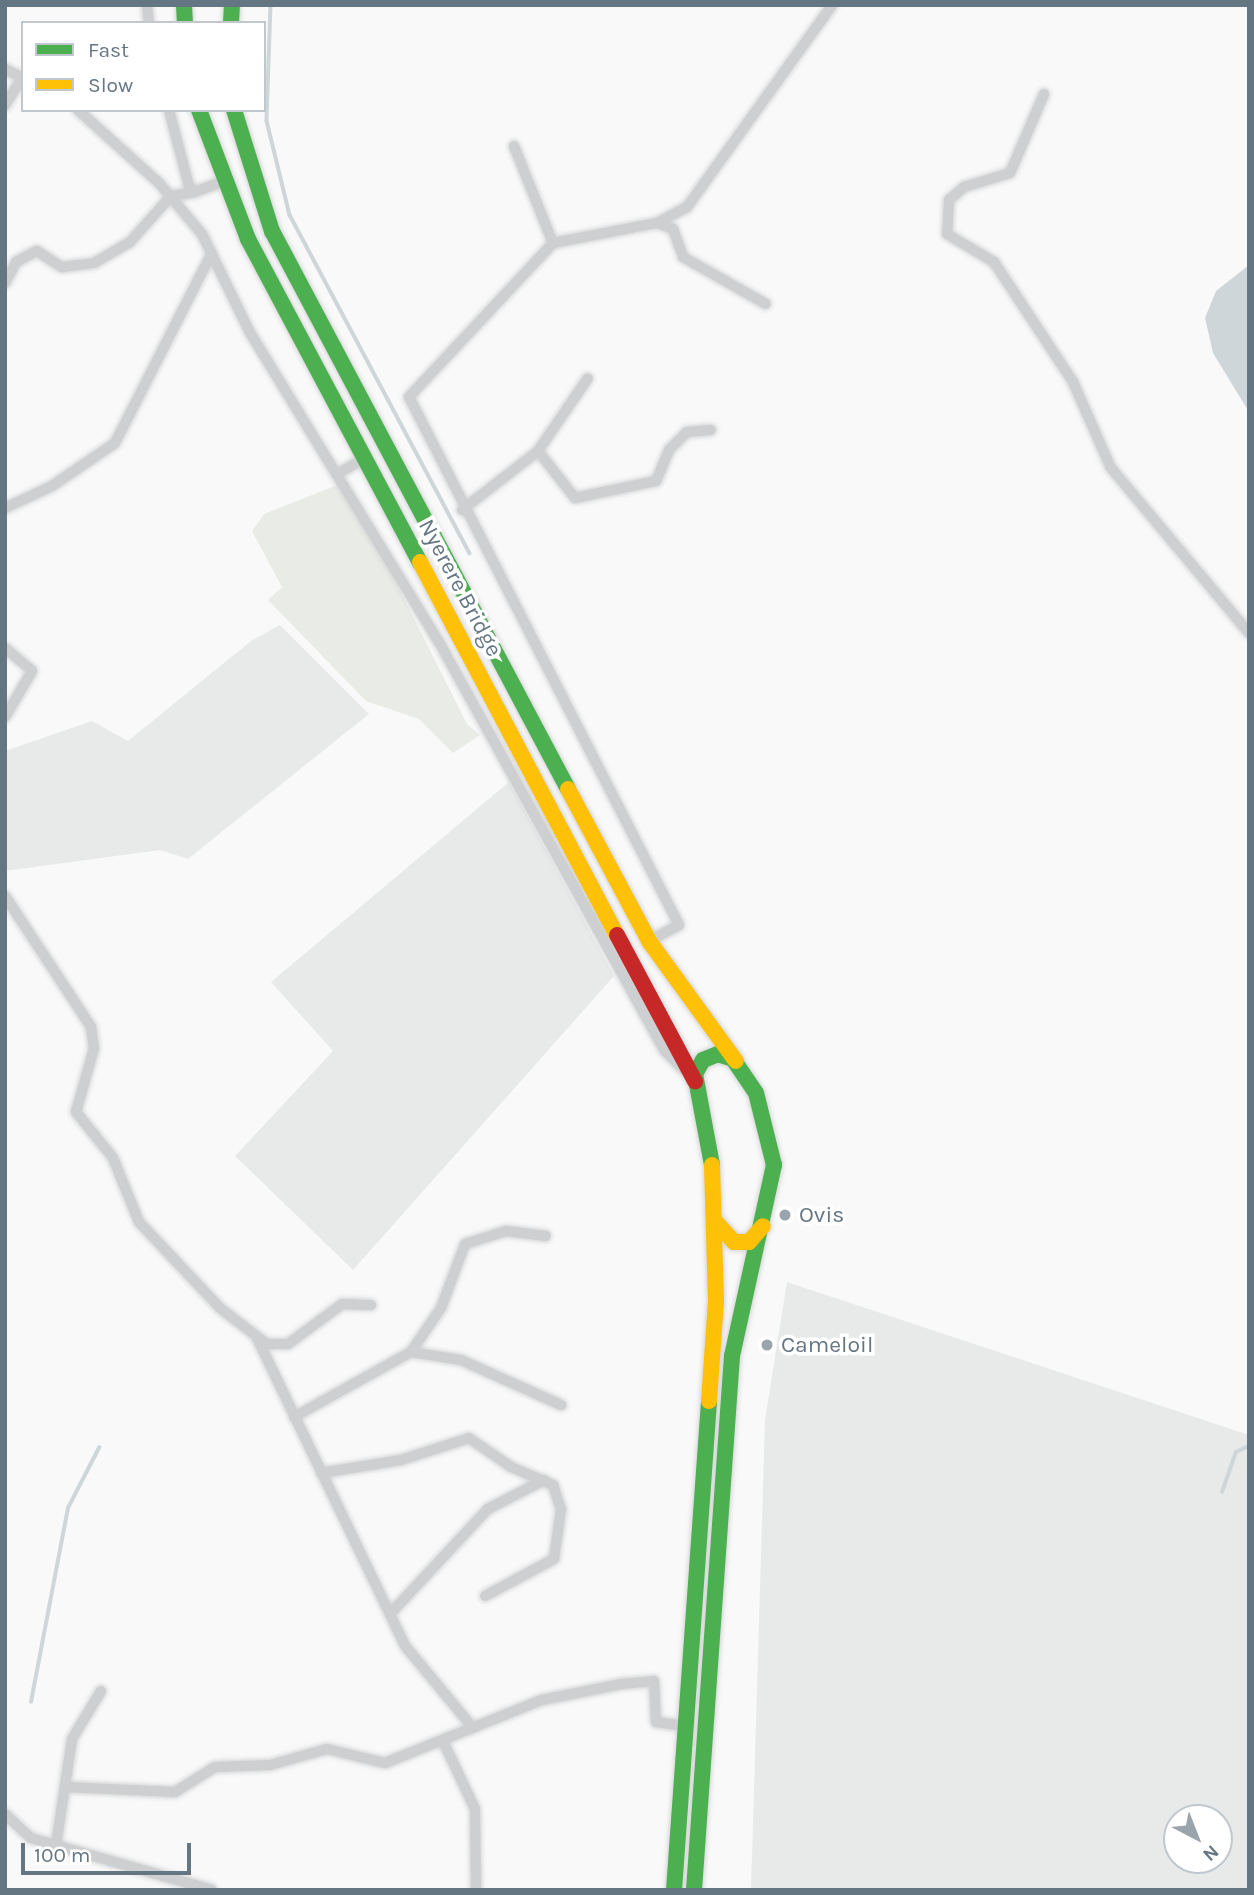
<!DOCTYPE html>
<style>
body{margin:0}
#map{position:relative;width:1254px;height:1895px;overflow:hidden;background:#f9f9f9;font-family:Karla,sans-serif}
div>[style]{position:absolute}
.built>*{inset:0;background:#e8e9e9}
.green>*{inset:0;background:#e8ebe6}
.water>*{inset:0;background:#ced6d9}
.stream>*{height:3.5px;margin:-1.75px;padding:0 1.75px;transform-origin:1.75px;border-radius:1.75px;background:#ced6d9}
.roads{filter:drop-shadow(0 0 2px #d5d6d7) drop-shadow(0 0 2px #d5d6d7)}
.street>*{height:10px;margin:-5px;padding:0 5px;transform-origin:5px;border-radius:5px;background:#cecfd0}
.fast>*{height:16px;margin:-8px;padding:0 8px;transform-origin:8px;border-radius:8px;background:#4caf50}
.slow>*{height:16px;margin:-8px;padding:0 8px;transform-origin:8px;border-radius:8px;background:#ffc107}
.jam>*{height:16px;margin:-8px;padding:0 8px;transform-origin:8px;border-radius:8px;background:#c62828}
.dots>*{width:19px;height:19px;translate:-50% -50%;box-sizing:border-box;border:4px solid #fff;border-radius:50%}
span{translate:-50% -50%;white-space:nowrap;text-align:center;line-height:1.15;-webkit-text-stroke:7px #fff;paint-order:stroke}
.street-label{font-size:23px;color:#657683}
.poi-label{font-size:23px;color:#657683}
.left{translate:0 -50%;text-align:left}
.frame{position:absolute;inset:0;border:7px solid #657683;pointer-events:none}
.legend{position:absolute;left:21px;top:21px;width:245px;height:91px;box-sizing:border-box;background:#fff;border:2px solid #c1c8cd;margin:0;padding:9px 12px;list-style:none;font-size:21px;color:#657683}
.legend li{display:flex;align-items:center;gap:14px;height:35px}
.legend b{width:35px;border:2px solid #c1c8cd}
.north{position:absolute;left:1163px;top:1804px;width:70px;height:70px;box-sizing:border-box;background:#fff;border:2px solid #c1c8cd;border-radius:50%;rotate:138deg;font-size:19px;font-weight:700;line-height:28px;text-align:center;color:#657683}
.north::after{content:'';display:block;margin:auto;width:24px;height:32px;background:#99a4ac;clip-path:polygon(50% 0,100% 100%,50% 72%,0 100%)}
.scale{position:absolute;left:21px;top:1843px;width:170px;height:32px;box-sizing:border-box;border:4px solid #657683;border-top:0;padding-left:9px;font-size:21px;line-height:24px;white-space:nowrap;color:#657683;-webkit-text-stroke:5px #fff;paint-order:stroke}
</style>
<div id="map">
<div class="built">
<i style="clip-path:polygon(280px 625px,369px 714px,188px 859px,160px 850px,5px 871px,5px 751px,92px 721px,128px 741px,251px 641px)"></i>
<i style="clip-path:polygon(509px 782px,614px 976px,353px 1270px,235px 1156px,333px 1051px,271px 982px)"></i>
<i style="clip-path:polygon(evenodd,787px 1282px,1249px 1435px,1249px 1890px,751px 1890px,765px 1420px,787px 1282px,1177px 1818px,1219px 1818px,1219px 1860px,1177px 1860px,1177px 1818px)"></i>
</div>
<div class="green">
<i style="clip-path:polygon(340px 484px,352px 495px,467px 724px,480px 735px,453px 753px,419px 719px,366px 701px,268px 600px,282px 587px,252px 531px,264px 514px)"></i>
</div>
<div class="water">
<i style="clip-path:polygon(1249px 265px,1249px 412px,1213px 353px,1205px 318px,1216px 291px)"></i>
</div>
<div class="stream">
<i style="left:271px;top:5px;width:116px;rotate:92deg"></i>
<i style="left:267px;top:121px;width:97px;rotate:76.3deg"></i>
<i style="left:290px;top:215px;width:383px;rotate:62deg"></i>
<i style="left:1222px;top:1492px;width:42px;rotate:-70.7deg"></i>
<i style="left:1236px;top:1452px;width:14px;rotate:-25deg"></i>
<i style="left:31px;top:1702px;width:197px;rotate:-79.2deg"></i>
<i style="left:68px;top:1508px;width:68px;rotate:-62.7deg"></i>
</div>
<div class="roads">
<div class="street">
<i style="left:147px;top:5px;width:18px;rotate:84deg"></i>
<i style="left:5px;top:69px;width:20px;rotate:27deg"></i>
<i style="left:1044px;top:94px;width:86px;rotate:113.3deg"></i>
<i style="left:1010px;top:173px;width:48px;rotate:163.1deg"></i>
<i style="left:964px;top:187px;width:20px;rotate:139deg"></i>
<i style="left:949px;top:200px;width:34px;rotate:93deg"></i>
<i style="left:947px;top:234px;width:55px;rotate:30.8deg"></i>
<i style="left:994px;top:262px;width:144px;rotate:56.6deg"></i>
<i style="left:1073px;top:382px;width:94px;rotate:66.2deg"></i>
<i style="left:1111px;top:468px;width:215px;rotate:50.1deg"></i>
<i style="left:5px;top:105px;width:32px;rotate:-58deg"></i>
<i style="left:78px;top:110px;width:109px;rotate:42deg"></i>
<i style="left:159px;top:183px;width:67px;rotate:49.9deg"></i>
<i style="left:202px;top:234px;width:108px;rotate:64.1deg"></i>
<i style="left:249px;top:331px;width:364px;rotate:58.6deg"></i>
<i style="left:439px;top:642px;width:467px;rotate:61.1deg"></i>
<i style="left:665px;top:1051px;width:28px;rotate:45deg"></i>
<i style="left:169px;top:110px;width:79px;rotate:75.3deg"></i>
<i style="left:189px;top:186px;width:8px;rotate:45deg"></i>
<i style="left:195px;top:192px;width:30px;rotate:-21deg"></i>
<i style="left:514px;top:146px;width:105px;rotate:68.1deg"></i>
<i style="left:658px;top:223px;width:16px;rotate:22deg"></i>
<i style="left:673px;top:229px;width:30px;rotate:70deg"></i>
<i style="left:683px;top:257px;width:95px;rotate:29.5deg"></i>
<i style="left:5px;top:283px;width:24px;rotate:-62deg"></i>
<i style="left:16px;top:262px;width:24px;rotate:-28deg"></i>
<i style="left:37px;top:251px;width:30px;rotate:33deg"></i>
<i style="left:62px;top:267px;width:32px;rotate:-7deg"></i>
<i style="left:94px;top:263px;width:42px;rotate:-30.3deg"></i>
<i style="left:130px;top:242px;width:62px;rotate:-48.3deg"></i>
<i style="left:171px;top:196px;width:24px;rotate:-9deg"></i>
<i style="left:538px;top:451px;width:60px;rotate:51.8deg"></i>
<i style="left:575px;top:498px;width:83px;rotate:-11.9deg"></i>
<i style="left:656px;top:481px;width:34px;rotate:-67deg"></i>
<i style="left:669px;top:450px;width:25px;rotate:-45deg"></i>
<i style="left:687px;top:432px;width:24px;rotate:-5deg"></i>
<i style="left:339px;top:473px;width:30px;rotate:-30deg"></i>
<i style="left:5px;top:508px;width:52px;rotate:-25.1deg"></i>
<i style="left:52px;top:486px;width:76px;rotate:-34.3deg"></i>
<i style="left:115px;top:443px;width:213px;rotate:-63deg"></i>
<i style="left:462px;top:510px;width:96px;rotate:-37.8deg"></i>
<i style="left:538px;top:451px;width:88px;rotate:-55.6deg"></i>
<i style="left:5px;top:648px;width:35px;rotate:40deg"></i>
<i style="left:32px;top:671px;width:53px;rotate:120.4deg"></i>
<i style="left:5px;top:896px;width:157px;rotate:56.7deg"></i>
<i style="left:91px;top:1027px;width:21px;rotate:82deg"></i>
<i style="left:94px;top:1048px;width:66px;rotate:105.7deg"></i>
<i style="left:76px;top:1112px;width:59px;rotate:51.2deg"></i>
<i style="left:113px;top:1158px;width:69px;rotate:67.9deg"></i>
<i style="left:139px;top:1222px;width:118px;rotate:46.7deg"></i>
<i style="left:220px;top:1308px;width:59px;rotate:37.5deg"></i>
<i style="left:267px;top:1344px;width:21px"></i>
<i style="left:288px;top:1344px;width:67px;rotate:-36.5deg"></i>
<i style="left:342px;top:1304px;width:29px;rotate:2deg"></i>
<i style="left:649px;top:941px;width:34px;rotate:-28deg"></i>
<i style="left:679px;top:925px;width:593px;rotate:-117.08deg"></i>
<i style="left:409px;top:397px;width:211px;rotate:-46.9deg"></i>
<i style="left:553px;top:243px;width:106px;rotate:-10.9deg"></i>
<i style="left:657px;top:223px;width:34px;rotate:-28deg"></i>
<i style="left:687px;top:207px;width:249px;rotate:-54.3deg"></i>
<i style="left:257px;top:1338px;width:343px;rotate:64.3deg"></i>
<i style="left:406px;top:1647px;width:105px;rotate:50.4deg"></i>
<i style="left:411px;top:1352px;width:53px;rotate:-55.7deg"></i>
<i style="left:441px;top:1308px;width:68px;rotate:-69.4deg"></i>
<i style="left:465px;top:1244px;width:43px;rotate:-17.6deg"></i>
<i style="left:506px;top:1231px;width:40px;rotate:7.1deg"></i>
<i style="left:294px;top:1417px;width:134px;rotate:-29.1deg"></i>
<i style="left:411px;top:1352px;width:51px;rotate:9.1deg"></i>
<i style="left:461px;top:1360px;width:110px;rotate:24.2deg"></i>
<i style="left:321px;top:1473px;width:81px;rotate:-9.2deg"></i>
<i style="left:401px;top:1460px;width:71px;rotate:-17.9deg"></i>
<i style="left:469px;top:1438px;width:51px;rotate:34.6deg"></i>
<i style="left:511px;top:1467px;width:46px;rotate:23.2deg"></i>
<i style="left:553px;top:1485px;width:25px;rotate:72deg"></i>
<i style="left:561px;top:1509px;width:50px;rotate:98deg"></i>
<i style="left:554px;top:1559px;width:78px;rotate:151.8deg"></i>
<i style="left:390px;top:1614px;width:144px;rotate:-47deg"></i>
<i style="left:488px;top:1509px;width:63px;rotate:-27.4deg"></i>
<i style="left:443px;top:1741px;width:75px;rotate:64.8deg"></i>
<i style="left:475px;top:1809px;width:81px;rotate:89.3deg"></i>
<i style="left:65px;top:1787px;width:110px;rotate:2.6deg"></i>
<i style="left:175px;top:1792px;width:47px;rotate:-32deg"></i>
<i style="left:215px;top:1767px;width:55px;rotate:-2.1deg"></i>
<i style="left:270px;top:1765px;width:59px;rotate:-15.7deg"></i>
<i style="left:327px;top:1749px;width:60px;rotate:13.6deg"></i>
<i style="left:385px;top:1763px;width:169px;rotate:-21.9deg"></i>
<i style="left:542px;top:1700px;width:81px;rotate:-11.4deg"></i>
<i style="left:621px;top:1684px;width:33px;rotate:-5deg"></i>
<i style="left:654px;top:1681px;width:41px;rotate:87.2deg"></i>
<i style="left:656px;top:1722px;width:27px;rotate:8deg"></i>
<i style="left:5px;top:1814px;width:35px;rotate:43deg"></i>
<i style="left:31px;top:1838px;width:188px;rotate:16deg"></i>
<i style="left:56px;top:1845px;width:107px;rotate:-81.4deg"></i>
<i style="left:72px;top:1739px;width:56px;rotate:-58.9deg"></i>
</div>
<div class="fast">
<i style="left:184px;top:5px;width:18px;rotate:87deg"></i>
<i style="left:231px;top:23px;width:18px;rotate:-87deg"></i>
<i style="left:199px;top:110px;width:138px;rotate:69.2deg"></i>
<i style="left:248px;top:239px;width:366px;rotate:62deg"></i>
<i style="left:234px;top:110px;width:127px;rotate:72.6deg"></i>
<i style="left:272px;top:231px;width:632px;rotate:62.06deg"></i>
<i style="left:674px;top:1890px;width:490px;rotate:-85.9deg"></i>
<i style="left:694px;top:1890px;width:535px;rotate:-85.93deg"></i>
<i style="left:732px;top:1356px;width:196px;rotate:-77.6deg"></i>
<i style="left:774px;top:1165px;width:74px;rotate:-104deg"></i>
<i style="left:756px;top:1093px;width:41px;rotate:-124.1deg"></i>
<i style="left:733px;top:1059px;width:16px;rotate:-162deg"></i>
<i style="left:718px;top:1054px;width:16px;rotate:158deg"></i>
<i style="left:703px;top:1060px;width:16px;rotate:120deg"></i>
<i style="left:695px;top:1074px;width:93px;rotate:79.4deg"></i>
</div>
<div class="slow">
<i style="left:420px;top:562px;width:422px;rotate:62.2deg"></i>
<i style="left:568px;top:789px;width:172px;rotate:61.9deg"></i>
<i style="left:649px;top:941px;width:148px;rotate:54.1deg"></i>
<i style="left:716px;top:1222px;width:27px;rotate:48deg"></i>
<i style="left:734px;top:1242px;width:15px"></i>
<i style="left:749px;top:1242px;width:21px;rotate:-49deg"></i>
<i style="left:709px;top:1401px;width:100px;rotate:-86deg"></i>
<i style="left:716px;top:1301px;width:136px;rotate:-91.7deg"></i>
</div>
<div class="jam">
<i style="left:617px;top:935px;width:166px;rotate:61.9deg"></i>
</div>
</div>
<div class="dots">
<i style="left:785px;top:1215px;background:#99a4ac"></i>
<i style="left:767px;top:1345px;background:#99a4ac"></i>
</div>
<div class="street-label">
<span style="left:460px;top:588px;rotate:62deg">Nyerere Bridge</span>
</div>
<div class="poi-label">
<span class="left" style="left:799px;top:1215px">Ovis</span>
<span class="left" style="left:781px;top:1345px">Cameloil</span>
</div>
<div class="frame"></div>
<ul class="legend">
<li><b style="height:9px;background:#4caf50"></b>Fast</li>
<li><b style="height:9px;background:#ffc107"></b>Slow</li>
</ul>
<div class="north">N</div>
<div class="scale">100 m</div>
</div>
